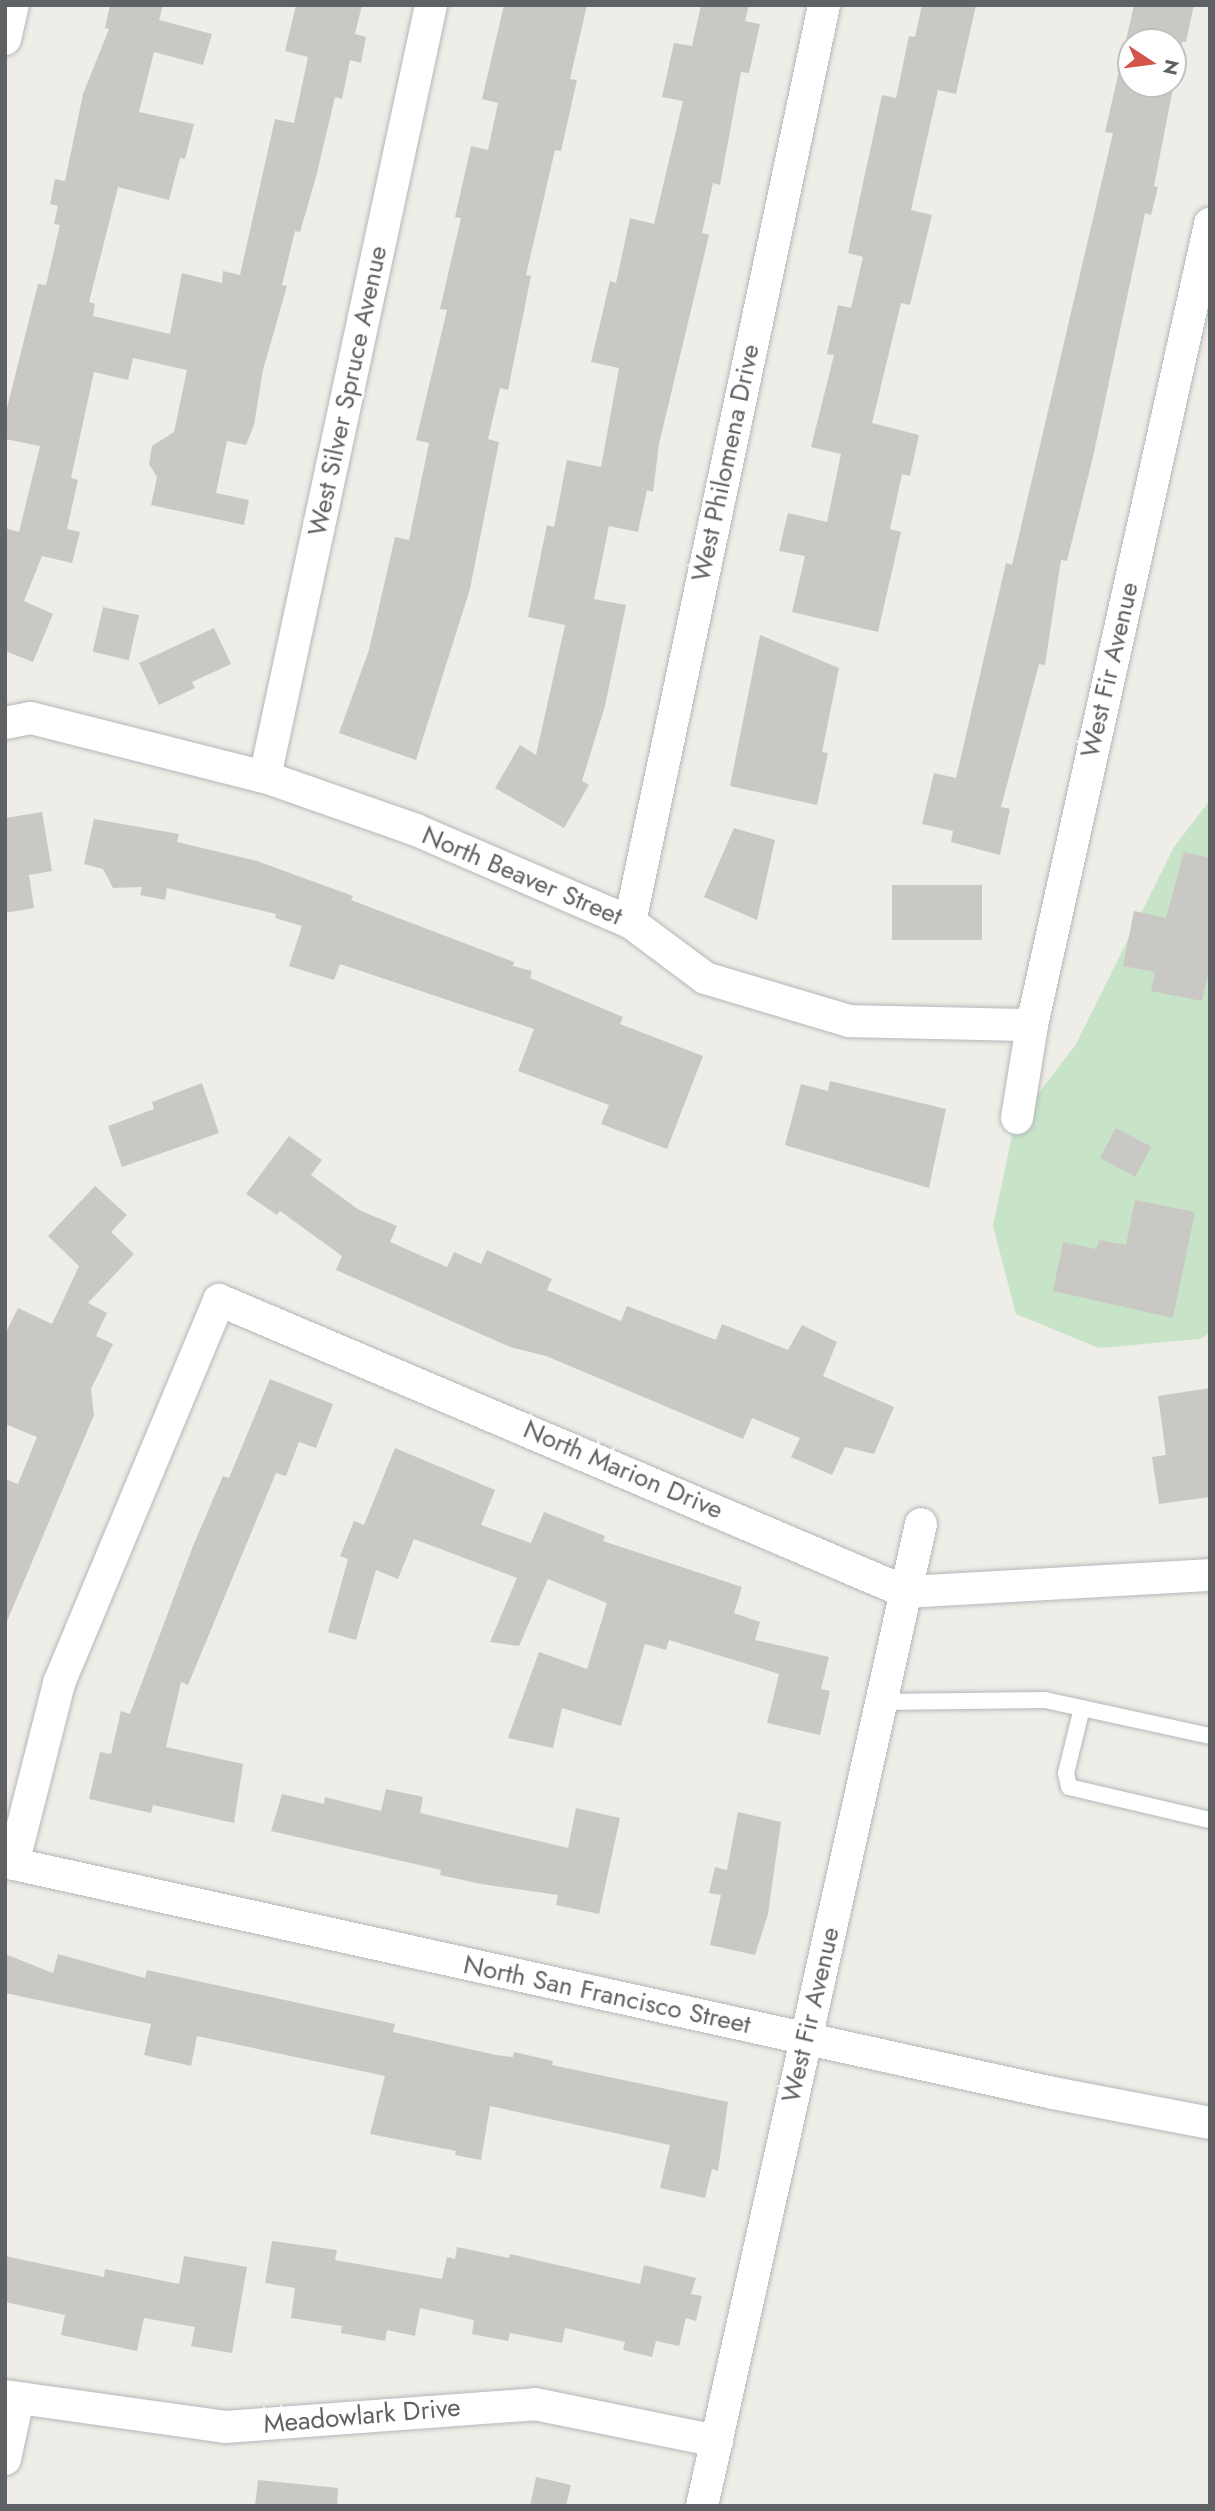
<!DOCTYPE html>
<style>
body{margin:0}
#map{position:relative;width:1215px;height:2511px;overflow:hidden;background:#efede7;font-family:Jost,sans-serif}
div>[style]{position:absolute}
.green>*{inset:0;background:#c7e3c8}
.building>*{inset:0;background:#cac8c4;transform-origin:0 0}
.roads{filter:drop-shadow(0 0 2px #b4b7ba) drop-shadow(0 0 2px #b4b7ba)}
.service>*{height:16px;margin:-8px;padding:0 8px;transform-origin:8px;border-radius:8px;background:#fff}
.minor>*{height:32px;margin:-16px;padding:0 16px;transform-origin:16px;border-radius:16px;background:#fff}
span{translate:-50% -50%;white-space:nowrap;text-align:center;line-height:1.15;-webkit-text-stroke:5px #fff;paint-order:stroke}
.street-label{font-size:26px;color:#5f6265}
.frame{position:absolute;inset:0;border:7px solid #5f6265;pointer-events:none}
.north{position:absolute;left:1117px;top:28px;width:70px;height:70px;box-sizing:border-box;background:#fff;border:2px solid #bfc0c1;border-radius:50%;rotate:103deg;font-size:19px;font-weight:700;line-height:28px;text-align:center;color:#5f6265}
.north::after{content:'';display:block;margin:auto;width:24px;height:32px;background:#d35549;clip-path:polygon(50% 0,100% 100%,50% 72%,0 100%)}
</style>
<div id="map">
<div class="green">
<i style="clip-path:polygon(1210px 800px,1210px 1333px,1199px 1339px,1099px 1348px,1016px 1314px,993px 1226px,1014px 1126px,1076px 1044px,1174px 847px)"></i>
</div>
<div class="building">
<i style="clip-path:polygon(110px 5px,163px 5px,159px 20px,212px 34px,203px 65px,154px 52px,139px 112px,194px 124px,185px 159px,180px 158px,169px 200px,118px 187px,89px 302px,95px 304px,93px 316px,170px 334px,182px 273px,222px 283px,223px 271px,240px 275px,275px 119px,294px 123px,308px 57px,285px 51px,296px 5px,362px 5px,355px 34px,366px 37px,361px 63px,350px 60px,342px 99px,335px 97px,316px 177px,300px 232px,295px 231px,282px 285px,287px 286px,263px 370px,254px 425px,246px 445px,227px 441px,216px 493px,249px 500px,244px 525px,151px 505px,157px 477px,149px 464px,152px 446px,174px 432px,187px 370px,133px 358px,128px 380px,94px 372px,71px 478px,78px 480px,67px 529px,80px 532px,72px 563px,42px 556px,24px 601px,53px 614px,33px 662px,5px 651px,5px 528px,19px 532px,40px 446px,5px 439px,5px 416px,38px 284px,46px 285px,60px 225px,54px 224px,58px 206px,50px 204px,55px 179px,65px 181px,83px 94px,109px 29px,105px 28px)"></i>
<i style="clip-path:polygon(504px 5px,587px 5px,570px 79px,577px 80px,561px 151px,555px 150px,526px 275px,531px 276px,508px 390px,500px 388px,488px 439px,499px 442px,470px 589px,416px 760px,339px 733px,369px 650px,395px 537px,409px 540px,429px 443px,416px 440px,447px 310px,440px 309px,461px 218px,455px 217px,471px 146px,488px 150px,498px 103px,482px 99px)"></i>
<i style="clip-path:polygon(701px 5px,749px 5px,745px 21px,760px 24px,749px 73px,741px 72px,720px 185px,713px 183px,702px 233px,709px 235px,659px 444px,653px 492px,647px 490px,638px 532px,609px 526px,594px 599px,626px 605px,605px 706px,582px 781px,589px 785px,564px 828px,495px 788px,520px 745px,536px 755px,565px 625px,528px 617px,547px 525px,554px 527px,567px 460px,601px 467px,619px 368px,591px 362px,610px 281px,616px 283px,630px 218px,654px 224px,683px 101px,662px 97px,674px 43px,692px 46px)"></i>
<i style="clip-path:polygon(922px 5px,976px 5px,956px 94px,938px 90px,911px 210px,932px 215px,910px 305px,901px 303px,872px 423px,919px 435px,910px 476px,902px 474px,890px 529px,901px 532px,878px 632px,792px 612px,805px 556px,779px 551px,788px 513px,827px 522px,841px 454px,811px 447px,834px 355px,827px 354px,838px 305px,851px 308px,863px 257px,848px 253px,882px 95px,896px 98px,909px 36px,915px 37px)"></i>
<i style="clip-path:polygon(evenodd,1134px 5px,1194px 5px,1186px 42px,1182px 42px,1154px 186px,1158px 187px,1151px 215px,1145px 213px,1093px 457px,1067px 561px,1061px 560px,1045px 665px,1039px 664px,1001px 807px,1010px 809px,1000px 855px,951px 842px,953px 831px,922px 824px,934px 773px,956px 778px,1006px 563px,1012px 565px,1113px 133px,1105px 132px,1134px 5px,1131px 42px,1173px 42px,1173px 84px,1131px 84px,1131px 42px)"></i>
<i style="left:103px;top:607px;width:37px;height:46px;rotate:13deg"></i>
<i style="clip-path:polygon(214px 628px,231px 664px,192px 682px,195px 688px,159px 705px,139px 663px)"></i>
<i style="clip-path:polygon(760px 635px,839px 668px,822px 752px,828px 753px,817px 805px,730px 786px)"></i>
<i style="clip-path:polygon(42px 812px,52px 871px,29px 875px,34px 908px,5px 913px,5px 818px)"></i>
<i style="clip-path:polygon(94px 819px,179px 834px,177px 842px,257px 861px,353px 896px,351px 900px,514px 962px,513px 966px,532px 971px,530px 978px,623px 1017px,620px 1024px,703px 1056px,667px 1149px,601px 1124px,609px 1105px,518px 1071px,534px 1029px,340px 964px,334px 980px,289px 966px,302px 926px,275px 918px,276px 914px,167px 888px,165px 900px,140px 895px,142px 887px,113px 888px,103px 869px,84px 864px)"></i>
<i style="clip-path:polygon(734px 828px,775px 840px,757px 920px,704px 897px)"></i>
<i style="clip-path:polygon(1184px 852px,1210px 858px,1210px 966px,1202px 1001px,1151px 991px,1155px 972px,1123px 966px,1134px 911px,1166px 918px)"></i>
<i style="left:982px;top:885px;width:55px;height:90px;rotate:90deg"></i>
<i style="clip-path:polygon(830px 1081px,946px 1109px,929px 1188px,785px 1145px,801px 1084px,828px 1091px)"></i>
<i style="clip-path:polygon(202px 1083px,219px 1133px,122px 1167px,108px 1126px,154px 1109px,152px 1102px)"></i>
<i style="left:1116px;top:1128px;width:40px;height:34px;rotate:28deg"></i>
<i style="clip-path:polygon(289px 1136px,322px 1160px,311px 1175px,359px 1210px,397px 1226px,390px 1242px,447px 1267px,454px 1252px,481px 1264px,487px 1250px,552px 1279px,547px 1290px,621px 1321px,627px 1306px,716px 1340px,722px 1324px,788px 1350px,802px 1325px,837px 1342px,823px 1376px,894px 1407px,874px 1454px,845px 1447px,832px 1475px,791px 1457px,800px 1438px,752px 1418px,743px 1439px,546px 1356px,510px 1347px,336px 1270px,342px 1256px,280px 1211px,277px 1215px,246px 1194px)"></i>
<i style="clip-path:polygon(95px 1186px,127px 1215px,111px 1232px,134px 1254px,88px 1303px,107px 1313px,96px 1336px,113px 1344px,91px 1389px,94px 1415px,5px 1626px,5px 1479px,18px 1484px,37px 1437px,5px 1424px,5px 1334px,18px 1308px,52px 1324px,79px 1266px,48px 1236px)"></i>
<i style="clip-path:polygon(1135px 1200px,1195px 1212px,1173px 1318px,1053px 1291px,1063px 1242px,1096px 1249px,1099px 1240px,1126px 1245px)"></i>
<i style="clip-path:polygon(270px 1379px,333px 1404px,316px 1448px,299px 1442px,286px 1476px,276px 1473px,188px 1685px,181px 1682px,166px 1747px,243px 1764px,234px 1823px,153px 1805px,151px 1813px,89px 1799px,100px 1752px,111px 1754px,121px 1711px,130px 1714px,193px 1546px,223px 1476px,229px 1478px)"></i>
<i style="clip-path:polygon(1210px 1388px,1210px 1497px,1159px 1504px,1152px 1457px,1166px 1455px,1158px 1396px)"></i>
<i style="clip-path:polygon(395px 1448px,495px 1490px,481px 1525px,531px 1543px,544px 1512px,605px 1536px,603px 1541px,742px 1587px,734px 1613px,760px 1622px,755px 1640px,829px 1657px,821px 1689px,830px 1691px,820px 1735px,767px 1723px,779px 1674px,669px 1640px,666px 1650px,645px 1644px,621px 1726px,562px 1708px,553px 1748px,508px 1738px,539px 1652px,587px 1669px,607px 1603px,548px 1579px,519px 1646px,490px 1642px,517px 1578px,414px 1539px,398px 1579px,376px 1570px,356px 1640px,328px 1632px,348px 1559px,340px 1556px,354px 1521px,364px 1525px)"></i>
<i style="clip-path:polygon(386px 1789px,423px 1797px,420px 1813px,568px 1848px,576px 1808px,620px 1818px,599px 1914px,556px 1905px,558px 1895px,481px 1884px,440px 1875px,441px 1870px,271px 1831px,282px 1794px,324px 1804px,325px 1797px,381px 1811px)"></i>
<i style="clip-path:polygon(738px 1812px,781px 1822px,768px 1914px,755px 1955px,710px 1945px,721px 1895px,709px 1893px,715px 1867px,727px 1870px)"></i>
<i style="clip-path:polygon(5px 1954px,53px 1973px,58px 1954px,145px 1978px,147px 1970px,395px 2024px,393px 2032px,496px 2055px,513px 2057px,514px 2052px,553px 2061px,552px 2065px,728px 2102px,718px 2171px,712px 2169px,705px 2198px,660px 2188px,670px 2145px,490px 2106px,481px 2160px,455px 2155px,456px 2151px,370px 2134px,385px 2076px,197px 2036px,191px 2066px,144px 2055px,151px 2024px,5px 1993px)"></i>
<i style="clip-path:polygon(272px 2241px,337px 2250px,335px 2260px,442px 2279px,447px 2257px,455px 2259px,457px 2247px,509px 2258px,510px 2254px,640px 2284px,644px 2265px,696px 2278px,691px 2294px,702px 2296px,696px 2321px,686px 2318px,679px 2346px,656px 2341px,652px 2357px,623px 2350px,625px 2342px,565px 2328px,562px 2343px,510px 2333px,508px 2341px,472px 2334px,474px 2320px,420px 2308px,415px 2336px,387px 2330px,385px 2341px,341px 2333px,342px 2326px,291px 2318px,295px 2288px,265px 2283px)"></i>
<i style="clip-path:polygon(5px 2256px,104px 2277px,105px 2269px,179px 2284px,184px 2256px,247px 2267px,232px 2353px,191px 2346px,195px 2327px,144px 2318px,137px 2351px,61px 2335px,65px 2315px,5px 2302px)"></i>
<i style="clip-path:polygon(536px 2477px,571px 2485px,566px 2506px,530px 2506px)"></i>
<i style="clip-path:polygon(258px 2480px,338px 2488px,337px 2506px,255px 2506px)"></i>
</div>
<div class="roads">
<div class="service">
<i style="left:881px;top:1702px;width:164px;rotate:-0.7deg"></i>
<i style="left:1045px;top:1700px;width:169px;rotate:12.3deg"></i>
<i style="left:1082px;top:1708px;width:67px;rotate:103.8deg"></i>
<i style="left:1066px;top:1773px;width:14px;rotate:78deg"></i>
<i style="left:1069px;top:1787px;width:145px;rotate:13.2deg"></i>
</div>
<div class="minor">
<i style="left:5px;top:39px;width:35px;rotate:-77deg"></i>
<i style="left:5px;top:723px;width:26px;rotate:-11deg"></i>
<i style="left:31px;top:718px;width:241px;rotate:14.2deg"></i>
<i style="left:265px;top:777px;width:160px;rotate:19.3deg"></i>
<i style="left:416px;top:830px;width:233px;rotate:23.3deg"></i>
<i style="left:630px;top:922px;width:94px;rotate:36.7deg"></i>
<i style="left:705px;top:978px;width:150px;rotate:16.6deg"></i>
<i style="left:849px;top:1021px;width:183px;rotate:1.3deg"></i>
<i style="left:265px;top:777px;width:790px;rotate:-77.86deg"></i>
<i style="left:630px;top:922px;width:937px;rotate:-78.05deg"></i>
<i style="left:1017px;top:1118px;width:94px;rotate:-80.8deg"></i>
<i style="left:1032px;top:1025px;width:821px;rotate:-77.47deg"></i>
<i style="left:5px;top:1862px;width:1073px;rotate:12.43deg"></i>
<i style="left:1053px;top:2093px;width:160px;rotate:10.8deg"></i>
<i style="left:13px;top:1864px;width:187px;rotate:-75.7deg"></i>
<i style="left:59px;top:1683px;width:415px;rotate:-67.3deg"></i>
<i style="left:219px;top:1300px;width:746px;rotate:23.03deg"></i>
<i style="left:906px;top:1592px;width:304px;rotate:-3.2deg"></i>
<i style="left:5px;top:2396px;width:222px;rotate:8deg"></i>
<i style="left:225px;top:2427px;width:311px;rotate:-4.2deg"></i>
<i style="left:535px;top:2404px;width:186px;rotate:11.5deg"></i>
<i style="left:5px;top:2459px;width:61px;rotate:-77.8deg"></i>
<i style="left:702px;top:2506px;width:1006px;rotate:-77.43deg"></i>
</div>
</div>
<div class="street-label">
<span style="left:348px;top:391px;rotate:-78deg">West Silver Spruce Avenue</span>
<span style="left:726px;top:463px;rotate:-78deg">West Philomena Drive</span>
<span style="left:1110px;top:670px;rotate:-77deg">West Fir Avenue</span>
<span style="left:522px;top:876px;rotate:23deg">North Beaver Street</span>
<span style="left:623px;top:1470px;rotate:23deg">North Marion Drive</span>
<span style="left:607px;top:1995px;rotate:12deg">North San Francisco Street</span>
<span style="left:811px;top:2015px;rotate:-77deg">West Fir Avenue</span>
<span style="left:362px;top:2416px;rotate:-5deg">Meadowlark Drive</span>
</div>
<div class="frame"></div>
<div class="north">N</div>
</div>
